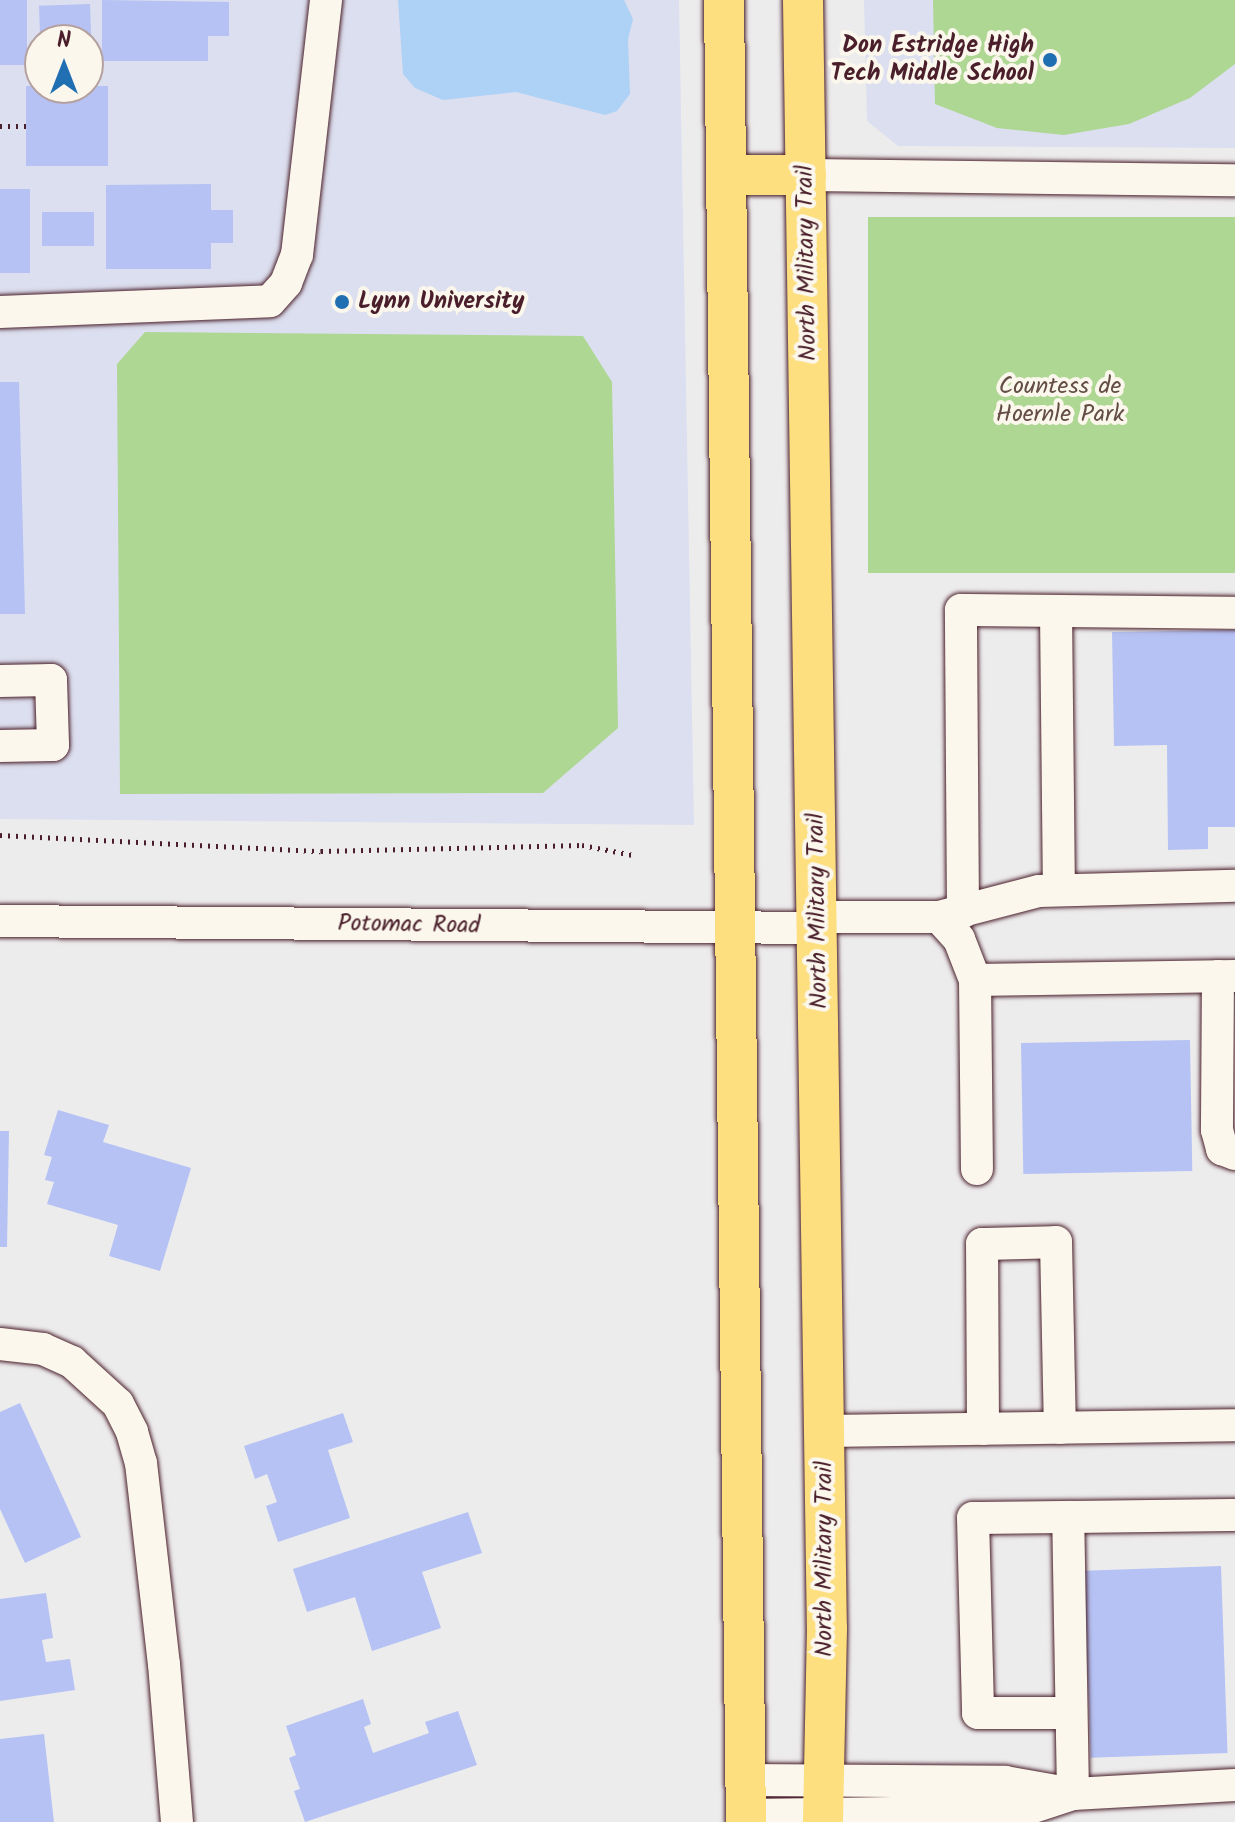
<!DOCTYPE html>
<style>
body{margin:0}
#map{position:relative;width:1235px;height:1822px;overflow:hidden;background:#edeced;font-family:Kalam,sans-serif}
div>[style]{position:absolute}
.built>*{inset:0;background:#dcdfef}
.green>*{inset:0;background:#aed794;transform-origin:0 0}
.water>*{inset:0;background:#aed1f6}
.building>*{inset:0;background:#b5c2f3;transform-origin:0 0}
.path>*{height:5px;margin-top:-2.5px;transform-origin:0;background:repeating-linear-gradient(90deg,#4a1f2b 0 2px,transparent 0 8px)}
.roads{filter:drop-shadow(0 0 2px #4a1f2b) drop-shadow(0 0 2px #4a1f2b)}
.minor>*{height:32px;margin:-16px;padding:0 16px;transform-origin:16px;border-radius:16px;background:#fbf7ec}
.major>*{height:40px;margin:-20px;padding:0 20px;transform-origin:20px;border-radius:20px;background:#fddf80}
.dots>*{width:22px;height:22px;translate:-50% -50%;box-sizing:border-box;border:4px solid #fbf7ec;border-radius:50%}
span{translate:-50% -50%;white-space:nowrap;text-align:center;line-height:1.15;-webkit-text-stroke:8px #fbf7ec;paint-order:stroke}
.poi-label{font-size:24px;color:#4a1f2b;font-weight:700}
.right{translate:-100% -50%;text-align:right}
.left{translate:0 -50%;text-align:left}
.street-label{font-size:24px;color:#4a1f2b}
.park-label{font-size:24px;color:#634d45}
.north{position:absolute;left:24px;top:24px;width:80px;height:80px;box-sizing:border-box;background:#fbf7ec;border:2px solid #b4a19f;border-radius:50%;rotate:0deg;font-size:22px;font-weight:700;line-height:32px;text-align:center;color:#4a1f2b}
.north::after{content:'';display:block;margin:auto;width:28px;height:36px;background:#1f6fb2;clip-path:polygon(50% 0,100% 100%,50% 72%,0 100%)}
</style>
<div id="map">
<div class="built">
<i style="clip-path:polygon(evenodd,0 0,679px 0,694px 825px,0 819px,0 0,40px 40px,88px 40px,88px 88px,40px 88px,40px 40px)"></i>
<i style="clip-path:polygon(864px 0,1235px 0,1235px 148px,898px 146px,867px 121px)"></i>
</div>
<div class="green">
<i style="clip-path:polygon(933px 0,1235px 0,1235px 64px,1190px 98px,1129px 124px,1064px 135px,997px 128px,935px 104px)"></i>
<i style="left:1235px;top:217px;width:356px;height:367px;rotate:90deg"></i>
<i style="clip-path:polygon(145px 332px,583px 336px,612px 382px,618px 728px,543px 793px,120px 794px,117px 364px)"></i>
</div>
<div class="water">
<i style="clip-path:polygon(398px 0,624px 0,633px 19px,628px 39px,630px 94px,617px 111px,605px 115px,516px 92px,443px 100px,415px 88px,403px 74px)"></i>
</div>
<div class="building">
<i style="left:0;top:0;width:27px;height:65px"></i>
<i style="clip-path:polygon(102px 0,229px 2px,229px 36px,208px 36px,208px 61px,102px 61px)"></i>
<i style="left:90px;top:4px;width:33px;height:51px;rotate:88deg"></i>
<i style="left:26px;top:86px;width:82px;height:80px"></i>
<i style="clip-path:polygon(211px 184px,211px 210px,233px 210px,233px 243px,211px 243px,211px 269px,106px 269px,106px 185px)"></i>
<i style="left:0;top:189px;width:30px;height:84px"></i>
<i style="left:94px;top:212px;width:34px;height:52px;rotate:90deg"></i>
<i style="clip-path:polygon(0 382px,19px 382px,25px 614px,0 614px)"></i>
<i style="clip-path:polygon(1235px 630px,1235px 827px,1208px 827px,1208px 849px,1168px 850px,1167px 745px,1114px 746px,1112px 632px)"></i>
<i style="left:1190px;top:1040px;width:131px;height:169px;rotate:89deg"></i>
<i style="clip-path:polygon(58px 1110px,109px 1125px,103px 1142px,191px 1168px,160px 1271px,109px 1256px,118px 1225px,47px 1204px,54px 1182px,45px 1180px,52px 1157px,44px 1155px)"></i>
<i style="clip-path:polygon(0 1131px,9px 1131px,7px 1247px,0 1247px)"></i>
<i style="clip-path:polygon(20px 1403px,81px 1537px,25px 1563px,0 1509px,0 1412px)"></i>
<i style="clip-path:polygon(343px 1413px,353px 1442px,328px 1450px,350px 1518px,278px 1542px,266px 1506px,277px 1502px,267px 1474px,255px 1479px,244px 1446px)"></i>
<i style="clip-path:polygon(468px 1512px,482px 1553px,422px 1572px,441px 1628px,372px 1651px,355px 1597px,307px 1612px,293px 1569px)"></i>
<i style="left:1221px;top:1566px;width:187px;height:137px;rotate:88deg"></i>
<i style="clip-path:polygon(46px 1593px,53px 1638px,42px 1640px,46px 1662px,70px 1659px,75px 1690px,0 1701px,0 1599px)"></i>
<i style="clip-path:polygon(363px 1699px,371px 1724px,364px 1727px,373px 1753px,429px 1733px,425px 1722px,458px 1711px,477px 1765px,305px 1822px,294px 1791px,300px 1789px,289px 1758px,296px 1755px,286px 1726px)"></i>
<i style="clip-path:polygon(44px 1734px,54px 1822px,0 1822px,0 1739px)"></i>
</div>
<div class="path">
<i style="left:0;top:126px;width:26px"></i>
<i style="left:0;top:835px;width:321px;rotate:2.9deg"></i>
<i style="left:321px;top:851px;width:261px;rotate:-1.3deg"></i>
<i style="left:582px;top:845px;width:52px;rotate:11.1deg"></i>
</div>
<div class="roads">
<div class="minor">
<i style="left:806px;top:175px;width:429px;rotate:0.7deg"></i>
<i style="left:0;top:312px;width:270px;rotate:-2.3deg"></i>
<i style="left:270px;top:301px;width:24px;rotate:-48deg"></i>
<i style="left:286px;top:283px;width:30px;rotate:-69deg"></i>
<i style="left:297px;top:255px;width:257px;rotate:-83.5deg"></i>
<i style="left:1056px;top:611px;width:279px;rotate:89.4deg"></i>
<i style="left:0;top:681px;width:51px;rotate:-1.1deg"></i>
<i style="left:51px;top:680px;width:65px;rotate:88.2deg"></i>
<i style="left:53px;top:745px;width:53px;rotate:178.9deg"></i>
<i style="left:963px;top:912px;width:302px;rotate:-90.4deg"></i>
<i style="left:961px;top:610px;width:274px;rotate:0.6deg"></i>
<i style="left:818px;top:917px;width:121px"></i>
<i style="left:939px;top:917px;width:103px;rotate:-14.6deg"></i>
<i style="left:1039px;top:891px;width:196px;rotate:-1.5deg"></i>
<i style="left:939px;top:917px;width:30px;rotate:48deg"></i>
<i style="left:959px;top:939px;width:44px;rotate:68.7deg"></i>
<i style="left:975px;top:980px;width:189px;rotate:89.4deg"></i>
<i style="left:0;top:921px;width:818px;rotate:0.49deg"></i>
<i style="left:1218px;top:976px;width:154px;rotate:90.4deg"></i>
<i style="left:1217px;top:1130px;width:20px;rotate:75deg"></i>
<i style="left:1222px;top:1149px;width:14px;rotate:21deg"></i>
<i style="left:975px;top:980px;width:260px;rotate:-0.9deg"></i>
<i style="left:0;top:1344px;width:43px;rotate:6.6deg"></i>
<i style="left:43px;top:1349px;width:32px;rotate:24deg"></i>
<i style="left:72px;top:1362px;width:62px;rotate:42.4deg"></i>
<i style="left:118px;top:1404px;width:31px;rotate:63deg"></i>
<i style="left:132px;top:1432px;width:32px;rotate:74deg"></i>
<i style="left:141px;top:1463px;width:202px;rotate:83.5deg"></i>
<i style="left:164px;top:1664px;width:159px;rotate:85.3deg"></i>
<i style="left:983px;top:1429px;width:185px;rotate:-90.3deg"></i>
<i style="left:982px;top:1244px;width:74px;rotate:-1.5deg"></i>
<i style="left:1056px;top:1242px;width:186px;rotate:88.8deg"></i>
<i style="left:824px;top:1431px;width:411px;rotate:-0.8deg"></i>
<i style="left:1068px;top:1517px;width:95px;rotate:179.4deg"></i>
<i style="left:973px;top:1518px;width:195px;rotate:88.5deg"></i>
<i style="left:978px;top:1713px;width:93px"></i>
<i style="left:746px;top:1780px;width:259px;rotate:0.4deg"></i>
<i style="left:1005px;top:1782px;width:69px;rotate:10deg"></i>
<i style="left:1073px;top:1794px;width:162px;rotate:-3.2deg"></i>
<i style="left:1073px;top:1794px;width:277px;rotate:-91deg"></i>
<i style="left:1068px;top:1517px;width:167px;rotate:-0.7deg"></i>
<i style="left:746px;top:1815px;width:275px;rotate:-0.8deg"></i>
<i style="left:1021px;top:1811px;width:52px;rotate:-18.1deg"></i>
</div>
<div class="major">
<i style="left:724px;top:0;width:1822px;rotate:89.31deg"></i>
<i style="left:803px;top:0;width:1628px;rotate:89.16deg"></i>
<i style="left:827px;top:1628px;width:194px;rotate:91.2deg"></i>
<i style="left:727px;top:175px;width:79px"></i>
</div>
</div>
<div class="dots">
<i style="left:1050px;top:60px;background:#1f6fb2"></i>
<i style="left:342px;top:302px;background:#1f6fb2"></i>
</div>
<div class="poi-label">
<span class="right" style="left:1034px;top:60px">Don Estridge High<br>Tech Middle School</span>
<span class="left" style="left:358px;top:302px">Lynn University</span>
</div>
<div class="street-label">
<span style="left:807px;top:263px;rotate:-91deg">North Military Trail</span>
<span style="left:818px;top:911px;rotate:-91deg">North Military Trail</span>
<span style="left:409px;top:925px;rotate:1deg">Potomac Road</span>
<span style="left:825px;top:1559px;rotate:-90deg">North Military Trail</span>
</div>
<div class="park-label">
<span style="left:1060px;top:401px">Countess de<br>Hoernle Park</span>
</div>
<div class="north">N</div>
</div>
